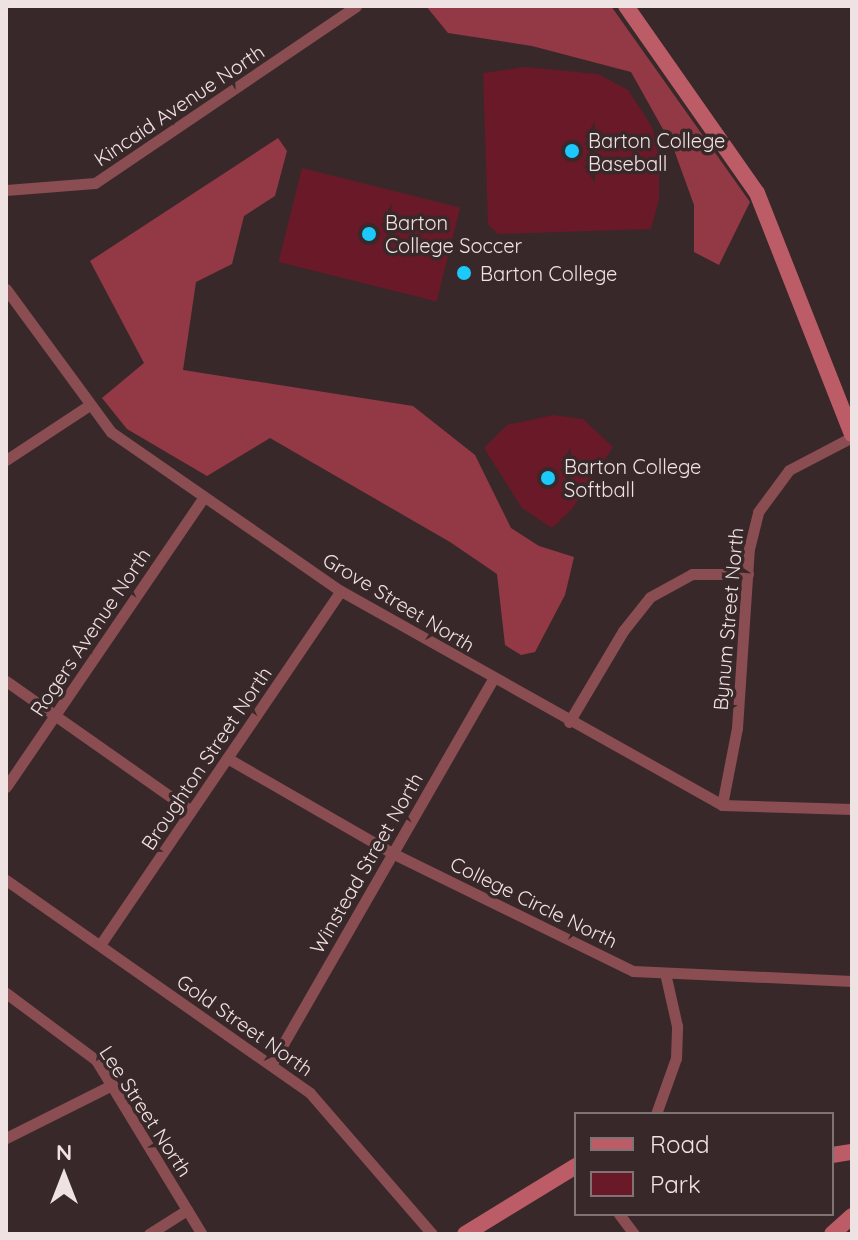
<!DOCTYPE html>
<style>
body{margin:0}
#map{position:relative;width:858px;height:1240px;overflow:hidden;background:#392829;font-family:Quicksand,sans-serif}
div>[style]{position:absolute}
.green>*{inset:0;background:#691927;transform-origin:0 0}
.forest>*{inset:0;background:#933945}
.street>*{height:11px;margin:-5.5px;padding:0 5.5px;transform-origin:5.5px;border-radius:5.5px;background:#894d52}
.secondary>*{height:16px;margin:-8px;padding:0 8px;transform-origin:8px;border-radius:8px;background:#bb5c66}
.dots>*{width:22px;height:22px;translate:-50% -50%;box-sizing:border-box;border:4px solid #392829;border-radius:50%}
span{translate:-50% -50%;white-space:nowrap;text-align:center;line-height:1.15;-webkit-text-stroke:7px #392829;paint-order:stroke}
.street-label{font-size:20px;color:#eee2e2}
.poi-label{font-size:20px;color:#eee2e2}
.left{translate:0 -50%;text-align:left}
.frame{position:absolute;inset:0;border:8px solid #eee2e2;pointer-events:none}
.legend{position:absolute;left:574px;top:1112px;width:260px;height:104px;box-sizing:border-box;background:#392829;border:2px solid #817273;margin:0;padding:10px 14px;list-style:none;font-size:24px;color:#eee2e2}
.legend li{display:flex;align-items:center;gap:16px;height:40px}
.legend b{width:40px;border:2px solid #817273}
.north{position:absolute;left:24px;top:1136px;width:80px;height:80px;-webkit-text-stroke:6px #392829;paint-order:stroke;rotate:0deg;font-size:22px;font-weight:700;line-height:32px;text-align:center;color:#eee2e2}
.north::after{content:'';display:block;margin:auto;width:28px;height:36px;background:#eee2e2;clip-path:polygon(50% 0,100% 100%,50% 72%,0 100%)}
</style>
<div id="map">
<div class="green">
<i style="clip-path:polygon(525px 67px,598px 74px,628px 90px,652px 127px,659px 156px,659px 199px,651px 229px,498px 234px,488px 224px,483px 73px)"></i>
<i style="left:302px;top:168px;width:163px;height:97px;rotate:14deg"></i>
<i style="clip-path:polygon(553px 415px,583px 419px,613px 447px,572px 509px,552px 528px,522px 508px,484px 448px,507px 425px)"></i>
</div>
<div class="forest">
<i style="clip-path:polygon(426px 6px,611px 6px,750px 202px,719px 265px,694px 252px,694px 205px,673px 147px,631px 72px,532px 46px,448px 33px)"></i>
<i style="clip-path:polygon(278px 138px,287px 151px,275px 196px,244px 216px,232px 264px,196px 282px,183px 370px,413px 406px,475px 455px,511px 528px,539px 546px,574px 557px,565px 595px,535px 652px,521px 655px,505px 645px,497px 574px,450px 542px,270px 438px,207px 476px,127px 429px,102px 398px,144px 363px,90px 261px)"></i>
</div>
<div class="street">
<i style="left:6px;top:190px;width:89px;rotate:-4.5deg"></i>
<i style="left:95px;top:183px;width:315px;rotate:-34.1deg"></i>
<i style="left:6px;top:289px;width:177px;rotate:53.7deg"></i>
<i style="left:111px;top:432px;width:280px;rotate:34.7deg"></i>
<i style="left:341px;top:591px;width:437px;rotate:29.3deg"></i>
<i style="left:722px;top:805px;width:130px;rotate:1.8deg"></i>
<i style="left:6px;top:460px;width:98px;rotate:-33.4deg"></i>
<i style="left:6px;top:681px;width:226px;rotate:35.1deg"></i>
<i style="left:569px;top:722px;width:106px;rotate:-59.3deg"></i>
<i style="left:623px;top:631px;width:43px;rotate:-51.5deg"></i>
<i style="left:650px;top:597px;width:48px;rotate:-28.7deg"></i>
<i style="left:692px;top:574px;width:56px"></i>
<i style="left:227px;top:758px;width:190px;rotate:29.9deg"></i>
<i style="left:392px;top:853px;width:268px;rotate:26.1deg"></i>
<i style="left:633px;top:971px;width:219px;rotate:2.6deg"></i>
<i style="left:6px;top:787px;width:350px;rotate:-55.7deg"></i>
<i style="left:722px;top:805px;width:78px;rotate:-79deg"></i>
<i style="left:737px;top:728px;width:179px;rotate:-86.2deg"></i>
<i style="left:749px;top:549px;width:38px;rotate:-76deg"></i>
<i style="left:758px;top:512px;width:52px;rotate:-53.6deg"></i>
<i style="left:789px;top:470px;width:71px;rotate:-27.6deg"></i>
<i style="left:6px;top:880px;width:371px;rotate:35deg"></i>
<i style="left:310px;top:1093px;width:186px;rotate:49.1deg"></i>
<i style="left:100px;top:945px;width:428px;rotate:-55.8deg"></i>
<i style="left:6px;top:993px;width:112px;rotate:36.7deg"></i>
<i style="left:96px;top:1060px;width:204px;rotate:58.7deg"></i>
<i style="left:271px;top:1065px;width:445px;rotate:-60.1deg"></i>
<i style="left:656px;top:1114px;width:59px;rotate:-70.3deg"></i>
<i style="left:676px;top:1058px;width:32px;rotate:-88deg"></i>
<i style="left:677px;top:1026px;width:50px;rotate:-102.7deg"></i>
<i style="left:6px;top:1138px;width:119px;rotate:-26.6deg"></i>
<i style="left:619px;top:1214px;width:25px;rotate:53deg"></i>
<i style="left:149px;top:1234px;width:45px;rotate:-32.3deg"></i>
</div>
<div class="secondary">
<i style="left:626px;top:6px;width:228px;rotate:55deg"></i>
<i style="left:757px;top:193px;width:259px;rotate:68.5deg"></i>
<i style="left:832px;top:1155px;width:20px;rotate:-9deg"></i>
<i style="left:465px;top:1234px;width:130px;rotate:-31.5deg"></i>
<i style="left:832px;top:1234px;width:27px;rotate:-42deg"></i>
</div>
<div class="dots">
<i style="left:572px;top:151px;background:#1cc9fc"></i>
<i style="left:369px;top:234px;background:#1cc9fc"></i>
<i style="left:464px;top:273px;background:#1cc9fc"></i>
<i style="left:548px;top:478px;background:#1cc9fc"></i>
</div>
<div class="street-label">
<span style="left:179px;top:105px;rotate:-34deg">Kincaid Avenue North</span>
<span style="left:399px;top:602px;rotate:31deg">Grove Street North</span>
<span style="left:728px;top:619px;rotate:-85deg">Bynum Street North</span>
<span style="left:90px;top:632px;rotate:-56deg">Rogers Avenue North</span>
<span style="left:206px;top:758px;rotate:-56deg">Broughton Street North</span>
<span style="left:366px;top:863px;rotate:-60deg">Winstead Street North</span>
<span style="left:534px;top:902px;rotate:26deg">College Circle North</span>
<span style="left:245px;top:1025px;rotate:35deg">Gold Street North</span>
<span style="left:146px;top:1111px;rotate:57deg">Lee Street North</span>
</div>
<div class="poi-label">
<span class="left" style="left:588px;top:152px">Barton College<br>Baseball</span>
<span class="left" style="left:385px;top:234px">Barton<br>College Soccer</span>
<span class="left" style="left:480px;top:273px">Barton College</span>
<span class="left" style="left:564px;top:478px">Barton College<br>Softball</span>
</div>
<div class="frame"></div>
<ul class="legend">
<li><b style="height:10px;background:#bb5c66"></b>Road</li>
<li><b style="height:22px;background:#691927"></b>Park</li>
</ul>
<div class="north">N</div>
</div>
